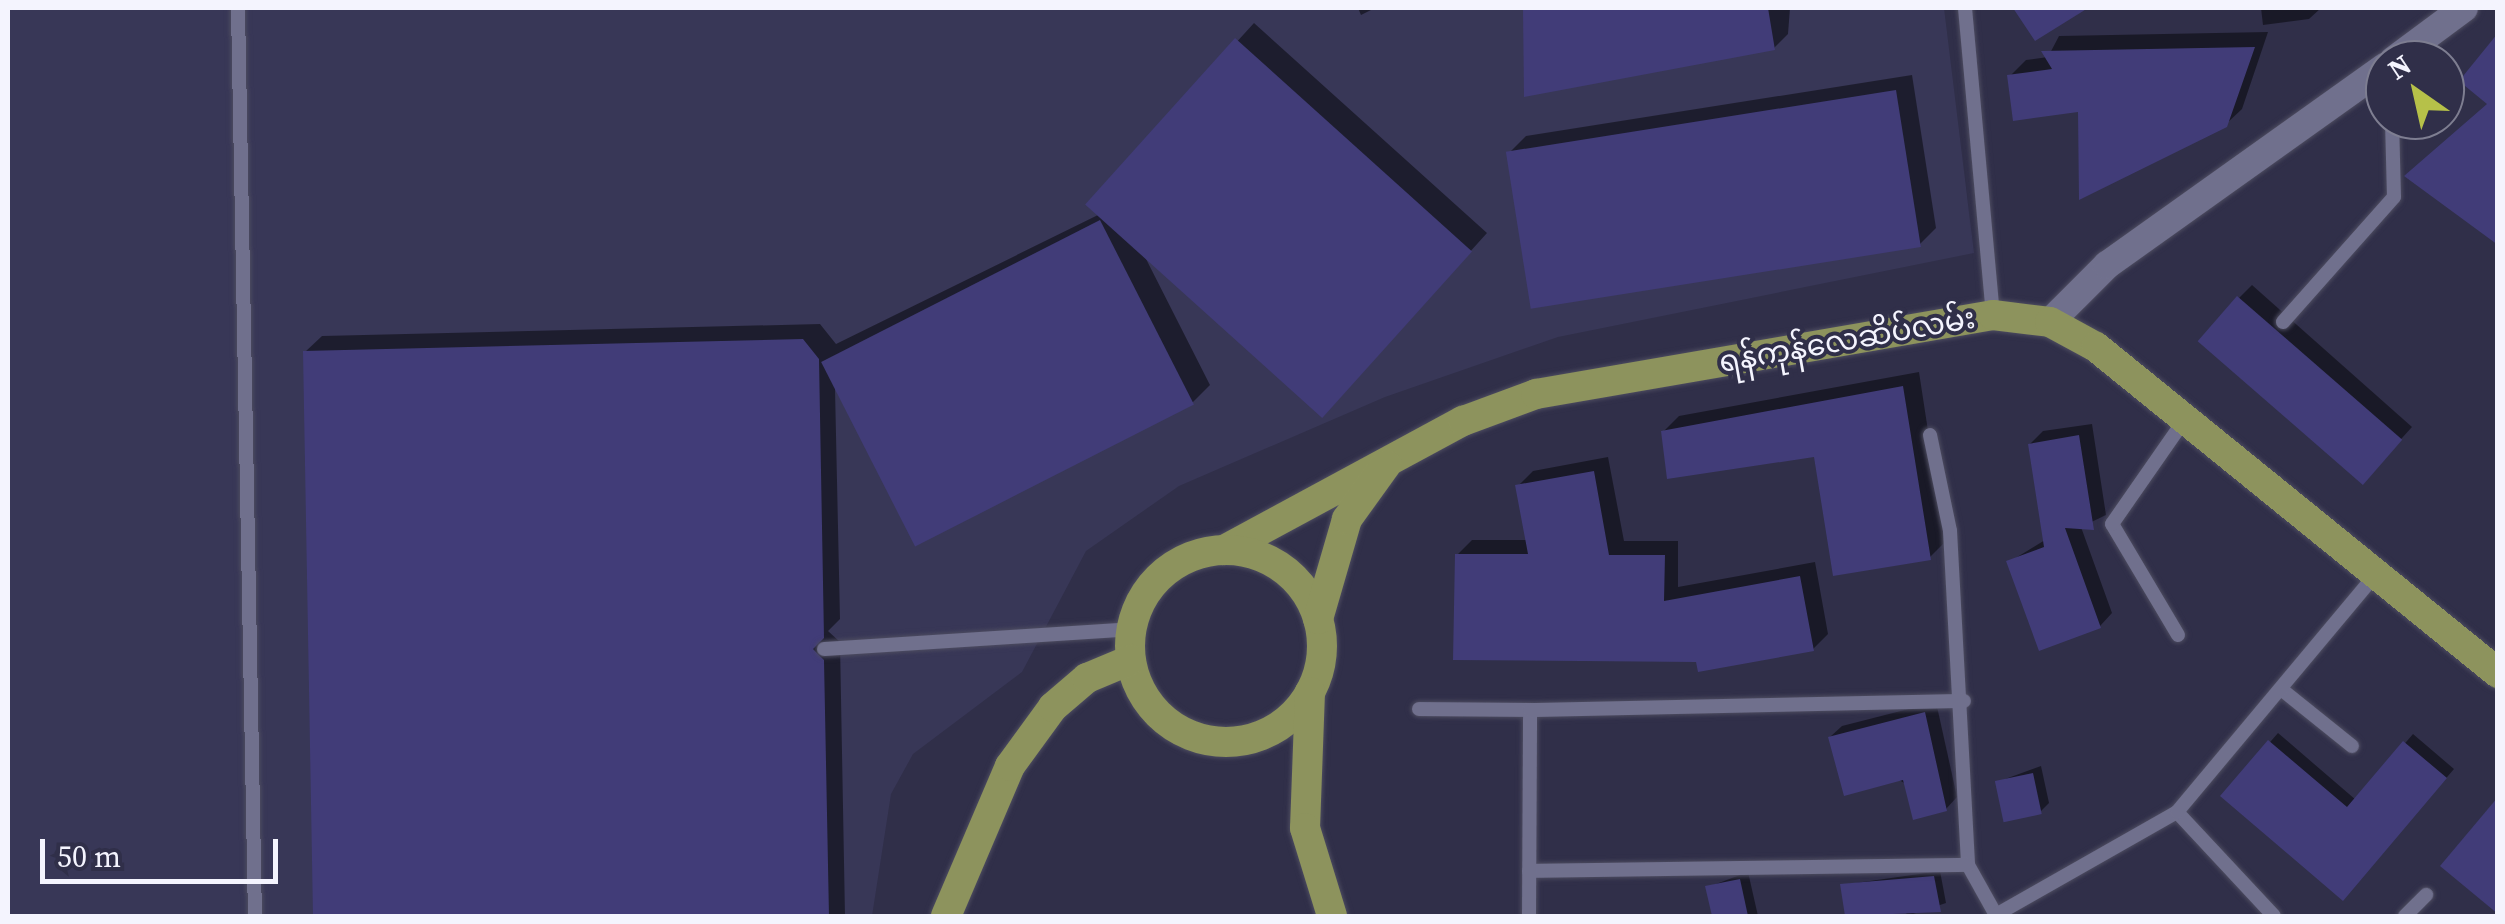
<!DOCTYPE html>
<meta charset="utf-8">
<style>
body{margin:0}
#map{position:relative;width:2505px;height:924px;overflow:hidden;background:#302f49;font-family:"Source Serif 4","Noto Sans Myanmar",serif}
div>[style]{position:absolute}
.built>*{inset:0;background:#383757}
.shadow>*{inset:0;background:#0007}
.building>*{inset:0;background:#413c78;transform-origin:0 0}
.roads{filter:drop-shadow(0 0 2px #4d4c60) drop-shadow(0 0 2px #4d4c60)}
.service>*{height:14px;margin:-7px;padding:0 7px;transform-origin:7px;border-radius:7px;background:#70708d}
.minor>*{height:28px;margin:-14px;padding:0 14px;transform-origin:14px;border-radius:14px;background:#70708d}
.primary>*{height:30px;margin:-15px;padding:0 15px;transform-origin:15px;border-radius:15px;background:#8d935d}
.primary>.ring{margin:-15px;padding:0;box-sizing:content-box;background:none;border:30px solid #8d935d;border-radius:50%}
span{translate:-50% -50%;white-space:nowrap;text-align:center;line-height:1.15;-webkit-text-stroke:8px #302f49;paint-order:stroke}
.street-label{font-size:30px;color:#f4f4fe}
.frame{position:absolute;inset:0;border:10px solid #f4f4fe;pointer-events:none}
.north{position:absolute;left:2365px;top:40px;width:100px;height:100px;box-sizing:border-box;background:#302f49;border:2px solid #7e7e91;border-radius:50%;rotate:326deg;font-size:28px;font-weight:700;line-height:40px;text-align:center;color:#f4f4fe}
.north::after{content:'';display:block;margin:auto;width:35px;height:45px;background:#b6c149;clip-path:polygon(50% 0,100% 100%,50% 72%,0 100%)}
.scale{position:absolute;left:40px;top:839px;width:238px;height:45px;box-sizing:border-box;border:5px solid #f4f4fe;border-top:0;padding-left:12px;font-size:30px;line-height:35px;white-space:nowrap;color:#f4f4fe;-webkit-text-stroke:8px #302f49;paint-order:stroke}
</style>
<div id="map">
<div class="built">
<i style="clip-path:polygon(8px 8px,1944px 8px,1974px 253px,1558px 337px,1385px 397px,1179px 486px,1086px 551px,1022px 672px,913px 754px,891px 794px,872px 916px,8px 916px)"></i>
</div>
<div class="shadow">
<i style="clip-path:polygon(1358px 8px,1375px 8px,1361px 15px)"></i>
<i style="clip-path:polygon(1526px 8px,1790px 8px,1788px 34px,1774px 48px,1527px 94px)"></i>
<i style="clip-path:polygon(2261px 8px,2321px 8px,2309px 19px,2263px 25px)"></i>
<i style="clip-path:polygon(1254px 23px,1487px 233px,1339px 397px,1142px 251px,1210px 385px,1193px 402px,835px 388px,840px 619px,828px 631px,840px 642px,845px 916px,315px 916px,305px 352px,322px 336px,820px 324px,836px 344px,1100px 214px,1089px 204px)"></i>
<i style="clip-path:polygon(2268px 32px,2242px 109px,2225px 125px,2081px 109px,2010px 76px,2026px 60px,2048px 57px,2059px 36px)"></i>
<i style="clip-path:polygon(1912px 75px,1936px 228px,1919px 245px,1509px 153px,1526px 136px)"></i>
<i style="clip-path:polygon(2252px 285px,2412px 427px,2373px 470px,2239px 298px)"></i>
<i style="clip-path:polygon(1919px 372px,1945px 542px,1929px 558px,1816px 455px,1663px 432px,1679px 416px)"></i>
<i style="clip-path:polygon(2092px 424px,2106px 515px,2081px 527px,2112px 613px,2100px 626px,2009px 562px,2045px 540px,2030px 444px,2043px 431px)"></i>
<i style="clip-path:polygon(1608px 457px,1624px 541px,1678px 541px,1678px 587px,1815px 562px,1828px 634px,1813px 649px,1698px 659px,1457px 555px,1472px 540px,1528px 540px,1518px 486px,1533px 471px)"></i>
<i style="clip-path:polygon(1936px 702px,1957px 797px,1946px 809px,1830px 737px,1842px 726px)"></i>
<i style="clip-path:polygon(2278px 733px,2356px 800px,2413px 734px,2454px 769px,2351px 889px,2223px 796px)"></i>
<i style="clip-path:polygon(2041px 766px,2049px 803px,2041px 811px,1997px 782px)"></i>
<i style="clip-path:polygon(1940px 871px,1946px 903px,1907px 916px,1904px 905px,1842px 885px)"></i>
<i style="clip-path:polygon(1748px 872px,1758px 916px,1714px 916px,1708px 887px)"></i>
</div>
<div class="building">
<i style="clip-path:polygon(1523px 8px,1768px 8px,1775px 50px,1524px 97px)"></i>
<i style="clip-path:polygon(2013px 8px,2088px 8px,2035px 41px)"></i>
<i style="clip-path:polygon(2498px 33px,2498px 245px,2404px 176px,2487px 104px,2459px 81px)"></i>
<i style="left:1235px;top:38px;width:319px;height:224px;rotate:42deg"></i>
<i style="clip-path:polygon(2255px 47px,2227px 127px,2079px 200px,2078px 112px,2013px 121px,2007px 75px,2052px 69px,2041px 51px)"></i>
<i style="left:1896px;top:90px;width:159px;height:395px;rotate:81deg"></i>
<i style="left:1100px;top:220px;width:207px;height:313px;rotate:63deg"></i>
<i style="left:2237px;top:296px;width:219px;height:60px;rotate:41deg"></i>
<i style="clip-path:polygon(803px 339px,819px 359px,824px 638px,813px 649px,824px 660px,829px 916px,313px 916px,303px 351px)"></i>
<i style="clip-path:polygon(1903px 386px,1931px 560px,1833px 576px,1814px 457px,1667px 479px,1661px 431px)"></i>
<i style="clip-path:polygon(2079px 435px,2094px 530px,2065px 528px,2101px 628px,2039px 651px,2006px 561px,2044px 547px,2028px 444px)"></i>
<i style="clip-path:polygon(1594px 471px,1609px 555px,1665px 555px,1664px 601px,1800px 576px,1814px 651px,1698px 672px,1696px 662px,1453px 660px,1455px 554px,1528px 554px,1515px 485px)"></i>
<i style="clip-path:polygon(1925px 712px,1947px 811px,1913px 820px,1903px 780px,1844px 796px,1828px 737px)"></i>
<i style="clip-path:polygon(2268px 740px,2347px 807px,2403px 741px,2447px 778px,2343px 901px,2220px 796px)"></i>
<i style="left:2033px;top:773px;width:42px;height:39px;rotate:78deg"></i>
<i style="clip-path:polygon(2498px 797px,2498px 914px,2440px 866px)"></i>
<i style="clip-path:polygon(1934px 876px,1941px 912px,1845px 916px,1840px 884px)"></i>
<i style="clip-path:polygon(1740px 879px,1748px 916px,1712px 916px,1705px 886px)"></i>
</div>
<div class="roads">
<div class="service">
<i style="left:238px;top:8px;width:908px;rotate:88.93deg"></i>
<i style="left:1965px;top:8px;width:308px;rotate:84.8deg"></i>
<i style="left:2283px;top:322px;width:167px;rotate:-48.4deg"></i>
<i style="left:2394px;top:197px;width:77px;rotate:-91.5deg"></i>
<i style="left:1930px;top:435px;width:98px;rotate:78.2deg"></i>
<i style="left:1950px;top:531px;width:334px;rotate:86.9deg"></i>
<i style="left:1968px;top:865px;width:57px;rotate:60.8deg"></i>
<i style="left:2178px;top:635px;width:129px;rotate:-120.7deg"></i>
<i style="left:2112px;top:524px;width:128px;rotate:-55.2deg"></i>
<i style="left:824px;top:649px;width:308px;rotate:-3.7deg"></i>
<i style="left:2281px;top:689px;width:91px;rotate:38.8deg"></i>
<i style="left:1419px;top:709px;width:111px;rotate:0.5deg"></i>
<i style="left:2177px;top:812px;width:142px;rotate:47deg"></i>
<i style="left:1529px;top:871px;width:439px;rotate:-0.8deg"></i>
<i style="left:1529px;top:916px;width:206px;rotate:-89.7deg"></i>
<i style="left:1530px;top:710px;width:434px;rotate:-1.2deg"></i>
<i style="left:1994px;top:916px;width:210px;rotate:-29.6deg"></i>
<i style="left:2177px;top:812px;width:310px;rotate:-50.1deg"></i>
<i style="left:2405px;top:916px;width:30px;rotate:-45deg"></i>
</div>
<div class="minor">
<i style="left:2394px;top:60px;width:87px;rotate:-36.6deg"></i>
<i style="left:2050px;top:322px;width:81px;rotate:-45deg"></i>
<i style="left:2107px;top:265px;width:341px;rotate:-35.5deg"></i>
</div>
<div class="primary">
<i style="left:1224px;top:550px;width:272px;rotate:-28.4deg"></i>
<i style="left:1463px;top:421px;width:78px;rotate:-20.3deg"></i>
<i style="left:1536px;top:394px;width:464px;rotate:-9.8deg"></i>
<i style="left:1993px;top:315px;width:57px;rotate:7deg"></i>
<i style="left:2050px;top:322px;width:52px;rotate:28.5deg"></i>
<i style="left:2096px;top:347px;width:518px;rotate:39.04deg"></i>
<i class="ring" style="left:1130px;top:550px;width:162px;height:162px"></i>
<i style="left:1318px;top:619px;width:104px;rotate:-73.8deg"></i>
<i style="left:1347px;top:519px;width:67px;rotate:-54.2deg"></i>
<i style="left:1310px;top:692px;width:136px;rotate:92.1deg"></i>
<i style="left:1305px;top:828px;width:92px;rotate:72.9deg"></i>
<i style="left:946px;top:916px;width:163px;rotate:-66.9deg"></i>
<i style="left:1010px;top:766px;width:73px;rotate:-53.9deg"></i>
<i style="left:1053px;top:707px;width:45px;rotate:-40.5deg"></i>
<i style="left:1087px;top:678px;width:47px;rotate:-22.7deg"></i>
</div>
</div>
<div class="street-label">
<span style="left:1847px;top:340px;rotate:-10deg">ရန်ကုန်လေဆိပ်လမ်း</span>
</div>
<div class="frame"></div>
<div class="north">N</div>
<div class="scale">50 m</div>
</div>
